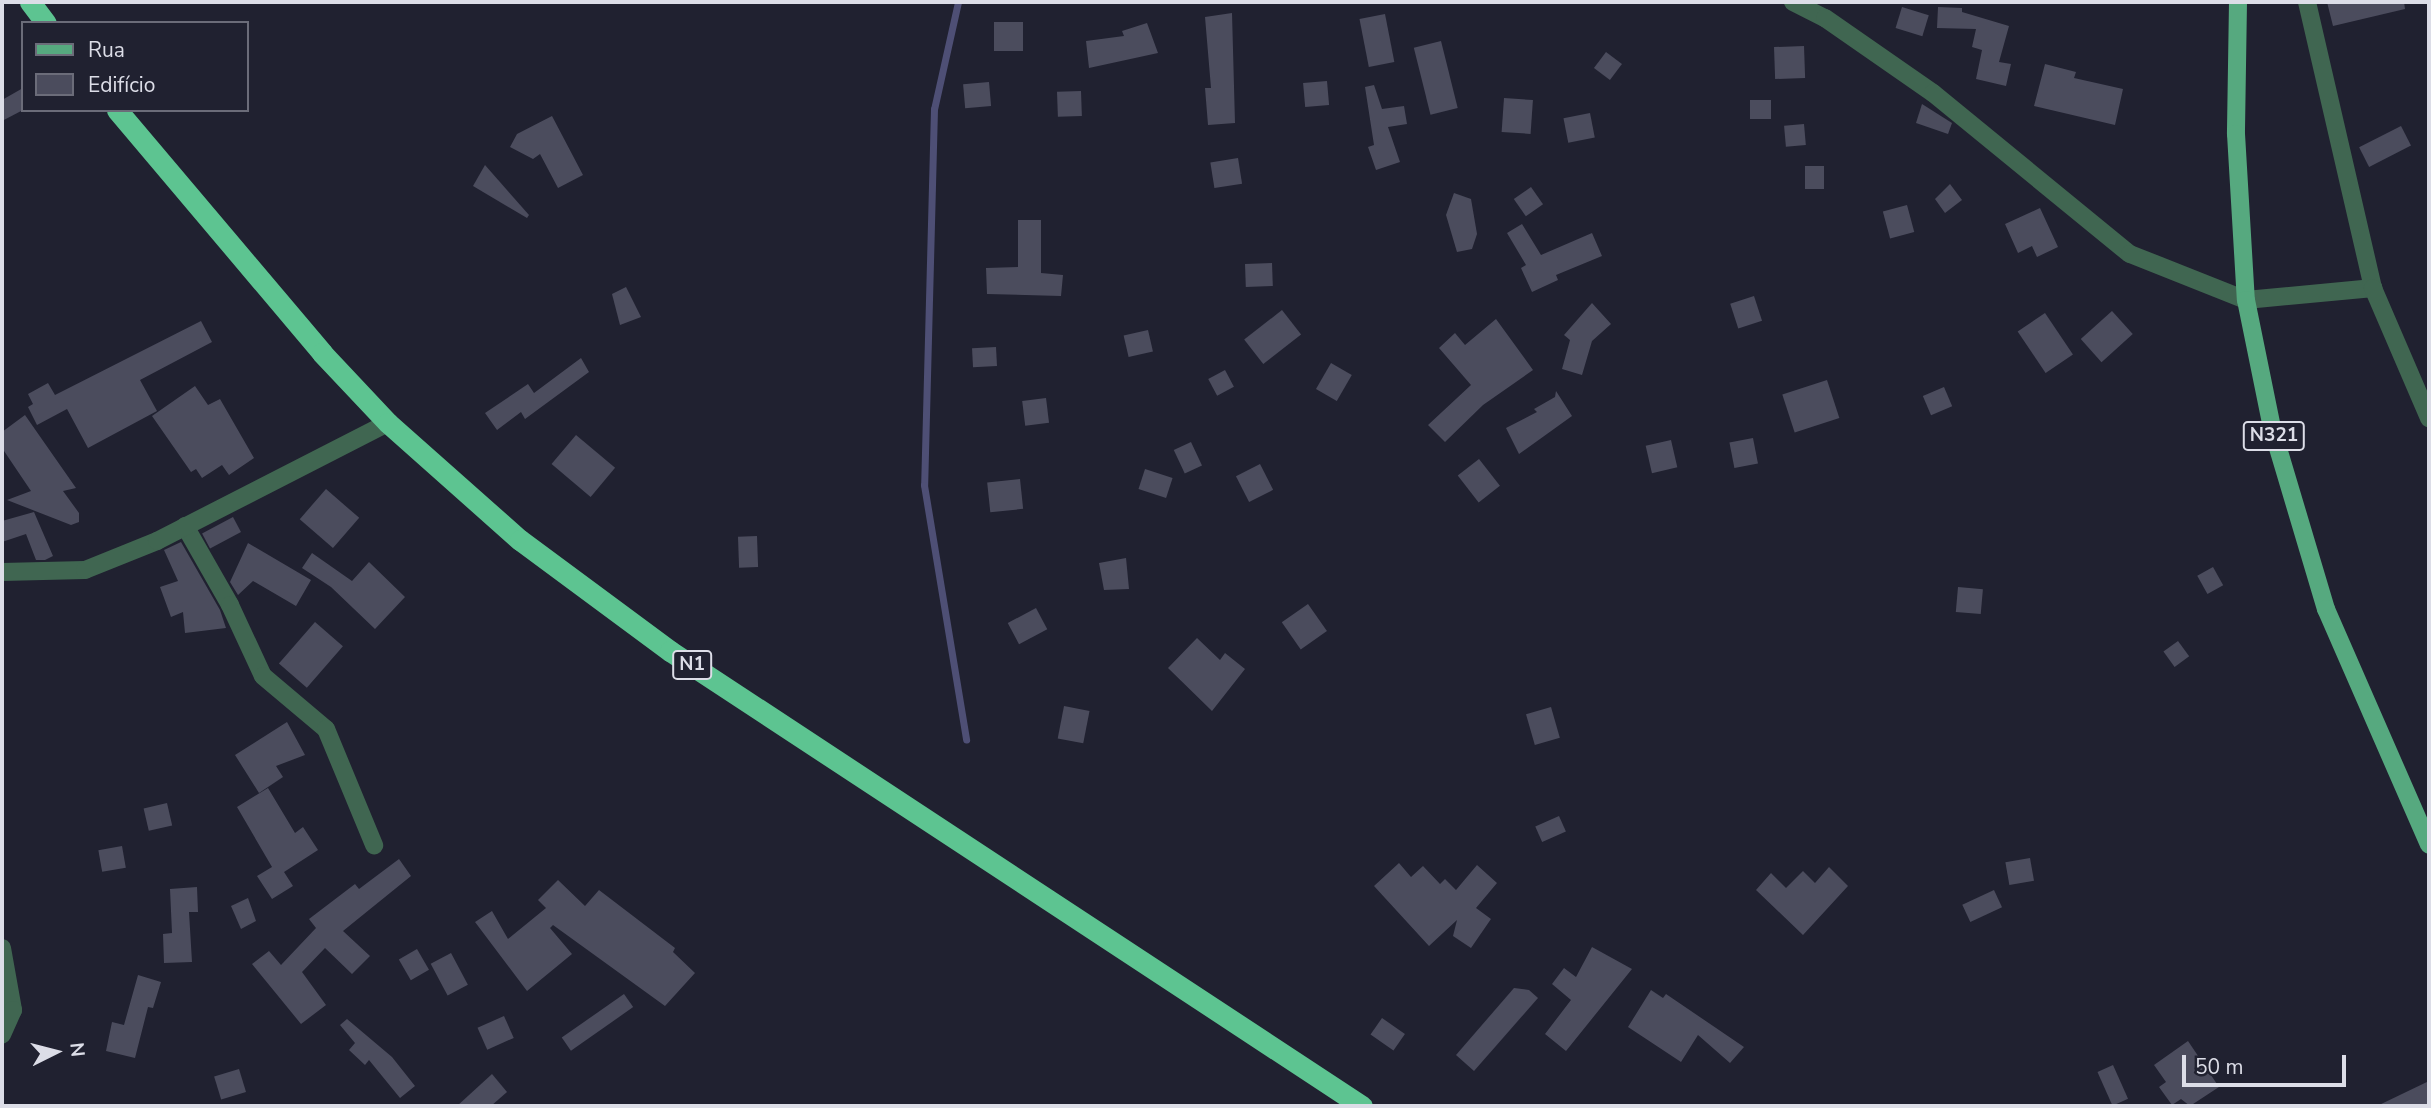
<!DOCTYPE html>
<meta charset="utf-8">
<style>
body{margin:0}
#map{position:relative;width:2431px;height:1108px;overflow:hidden;background:#202130;font-family:"Nunito Sans",sans-serif}
div>[style]{position:absolute}
.stream>*{height:7px;margin:-3.5px;padding:0 3.5px;transform-origin:3.5px;border-radius:3.5px;background:#4e4f75}
.building>*{inset:0;background:#4b4c5d;transform-origin:0 0}
.minor>*{height:18px;margin:-9px;padding:0 9px;transform-origin:9px;border-radius:9px;background:#406651}
.major>*{height:18px;margin:-9px;padding:0 9px;transform-origin:9px;border-radius:9px;background:#56a97f}
.highway>*{height:21px;margin:-10.5px;padding:0 10.5px;transform-origin:10.5px;border-radius:10.5px;background:#5dc491}
span{translate:-50% -50%;white-space:nowrap;text-align:center;line-height:1.15;-webkit-text-stroke:7px #202130;paint-order:stroke}
.shield-label span{padding:2px 5px;background:#202130;border:2px solid;border-radius:5px;-webkit-text-stroke-width:0}
.shield-label{font-size:19px;color:#dcdde7;font-weight:700}
.frame{position:absolute;inset:0;border:4px solid #dcdde7;pointer-events:none}
.legend{position:absolute;left:21px;top:21px;width:228px;height:91px;box-sizing:border-box;background:#202130;border:2px solid #6b6c79;margin:0;padding:9px 12px;list-style:none;font-size:21px;color:#dcdde7}
.legend li{display:flex;align-items:center;gap:14px;height:35px}
.legend b{width:35px;border:2px solid #6b6c79}
.north{position:absolute;left:21px;top:1017px;width:70px;height:70px;-webkit-text-stroke:5px #202130;paint-order:stroke;rotate:84deg;font-size:19px;font-weight:700;line-height:28px;text-align:center;color:#dcdde7}
.north::after{content:'';display:block;margin:auto;width:24px;height:32px;background:#dcdde7;clip-path:polygon(50% 0,100% 100%,50% 72%,0 100%)}
.scale{position:absolute;left:2182px;top:1055px;width:164px;height:32px;box-sizing:border-box;border:4px solid #dcdde7;border-top:0;padding-left:9px;font-size:21px;line-height:24px;white-space:nowrap;color:#dcdde7;-webkit-text-stroke:5px #202130;paint-order:stroke}
</style>
<div id="map">
<div class="stream">
<i style="left:958px;top:2px;width:110px;rotate:102.6deg"></i>
<i style="left:934px;top:109px;width:376px;rotate:91.5deg"></i>
<i style="left:924px;top:485px;width:258px;rotate:80.6deg"></i>
</div>
<div class="building">
<i style="clip-path:polygon(2327px 2px,2404px 2px,2405px 9px,2333px 26px)"></i>
<i style="left:1902px;top:7px;width:28px;height:22px;rotate:17deg"></i>
<i style="clip-path:polygon(1938px 7px,1962px 8px,1962px 12px,2009px 26px,1999px 62px,2011px 64px,2006px 86px,1976px 79px,1982px 50px,1972px 47px,1976px 29px,1937px 28px)"></i>
<i style="clip-path:polygon(1232px 13px,1235px 123px,1208px 125px,1205px 88px,1211px 88px,1205px 17px)"></i>
<i style="left:1385px;top:14px;width:49px;height:26px;rotate:79deg"></i>
<i style="left:994px;top:22px;width:29px;height:29px"></i>
<i style="clip-path:polygon(1147px 23px,1158px 53px,1089px 68px,1086px 41px,1124px 36px,1122px 31px)"></i>
<i style="left:1441px;top:41px;width:69px;height:28px;rotate:76deg"></i>
<i style="left:1804px;top:46px;width:32px;height:30px;rotate:88deg"></i>
<i style="left:1606px;top:52px;width:20px;height:20px;rotate:37deg"></i>
<i style="clip-path:polygon(2045px 64px,2076px 72px,2074px 78px,2123px 89px,2115px 125px,2034px 106px)"></i>
<i style="left:1327px;top:81px;width:24px;height:24px;rotate:85deg"></i>
<i style="left:989px;top:82px;width:24px;height:26px;rotate:85deg"></i>
<i style="clip-path:polygon(1374px 85px,1382px 109px,1404px 106px,1407px 124px,1388px 127px,1400px 162px,1376px 170px,1368px 147px,1374px 145px,1365px 87px)"></i>
<i style="clip-path:polygon(23px 88px,23px 110px,2px 121px,2px 100px)"></i>
<i style="left:1081px;top:91px;width:25px;height:24px;rotate:88deg"></i>
<i style="left:1504px;top:98px;width:29px;height:34px;rotate:4deg"></i>
<i style="left:1750px;top:100px;width:21px;height:19px"></i>
<i style="clip-path:polygon(1922px 104px,1952px 123px,1948px 134px,1916px 123px)"></i>
<i style="left:1590px;top:113px;width:25px;height:27px;rotate:79deg"></i>
<i style="clip-path:polygon(552px 116px,583px 175px,558px 188px,540px 154px,533px 159px,510px 147px,517px 134px)"></i>
<i style="left:1804px;top:124px;width:21px;height:20px;rotate:85deg"></i>
<i style="left:2401px;top:126px;width:22px;height:47px;rotate:63deg"></i>
<i style="left:1238px;top:158px;width:26px;height:28px;rotate:81deg"></i>
<i style="clip-path:polygon(485px 165px,529px 215px,527px 218px,473px 186px)"></i>
<i style="left:1805px;top:166px;width:19px;height:23px"></i>
<i style="clip-path:polygon(1950px 184px,1962px 200px,1945px 213px,1935px 199px)"></i>
<i style="left:1531px;top:187px;width:21px;height:21px;rotate:55deg"></i>
<i style="clip-path:polygon(1454px 193px,1471px 199px,1477px 234px,1472px 249px,1457px 252px,1446px 215px)"></i>
<i style="left:1907px;top:205px;width:28px;height:25px;rotate:75deg"></i>
<i style="clip-path:polygon(2040px 208px,2058px 247px,2037px 257px,2032px 246px,2018px 253px,2005px 224px)"></i>
<i style="clip-path:polygon(1018px 220px,1041px 220px,1041px 273px,1063px 275px,1061px 296px,987px 294px,986px 268px,1018px 267px)"></i>
<i style="clip-path:polygon(1522px 224px,1541px 255px,1592px 233px,1602px 256px,1556px 275px,1558px 280px,1532px 292px,1521px 268px,1526px 265px,1507px 233px)"></i>
<i style="left:1272px;top:263px;width:23px;height:27px;rotate:88deg"></i>
<i style="clip-path:polygon(626px 287px,641px 317px,620px 325px,612px 294px)"></i>
<i style="left:1754px;top:296px;width:26px;height:25px;rotate:72deg"></i>
<i style="clip-path:polygon(1592px 303px,1611px 324px,1592px 341px,1582px 375px,1562px 369px,1570px 340px,1564px 335px)"></i>
<i style="left:1282px;top:310px;width:31px;height:48px;rotate:52deg"></i>
<i style="left:2112px;top:311px;width:31px;height:42px;rotate:48deg"></i>
<i style="left:2045px;top:313px;width:50px;height:33px;rotate:56deg"></i>
<i style="clip-path:polygon(1496px 319px,1533px 370px,1483px 405px,1445px 442px,1428px 425px,1471px 385px,1439px 348px,1455px 333px,1465px 345px)"></i>
<i style="clip-path:polygon(201px 321px,212px 342px,140px 380px,157px 411px,88px 448px,67px 409px,37px 425px,28px 407px,33px 404px,28px 394px,48px 383px,55px 395px)"></i>
<i style="left:1148px;top:330px;width:22px;height:25px;rotate:77deg"></i>
<i style="left:996px;top:347px;width:19px;height:24px;rotate:87deg"></i>
<i style="clip-path:polygon(581px 358px,589px 372px,525px 419px,521px 412px,497px 430px,485px 413px,528px 384px,534px 393px)"></i>
<i style="left:1331px;top:363px;width:24px;height:30px;rotate:30deg"></i>
<i style="left:1225px;top:370px;width:19px;height:19px;rotate:62deg"></i>
<i style="left:1827px;top:380px;width:40px;height:47px;rotate:72deg"></i>
<i style="clip-path:polygon(195px 386px,208px 405px,220px 399px,254px 458px,229px 475px,222px 465px,202px 478px,196px 469px,191px 472px,152px 416px)"></i>
<i style="left:1944px;top:387px;width:21px;height:23px;rotate:67deg"></i>
<i style="clip-path:polygon(1556px 391px,1572px 416px,1519px 454px,1506px 428px,1537px 412px,1534px 409px,1555px 397px)"></i>
<i style="left:1046px;top:398px;width:25px;height:24px;rotate:83deg"></i>
<i style="clip-path:polygon(25px 415px,76px 488px,63px 491px,79px 513px,79px 522px,71px 525px,7px 500px,31px 491px,2px 448px,2px 432px)"></i>
<i style="left:576px;top:435px;width:51px;height:38px;rotate:40deg"></i>
<i style="left:1753px;top:438px;width:26px;height:24px;rotate:79deg"></i>
<i style="left:1671px;top:440px;width:28px;height:26px;rotate:77deg"></i>
<i style="left:1191px;top:442px;width:26px;height:19px;rotate:65deg"></i>
<i style="left:1479px;top:459px;width:34px;height:27px;rotate:52deg"></i>
<i style="left:1260px;top:464px;width:29px;height:27px;rotate:63deg"></i>
<i style="left:1145px;top:469px;width:29px;height:21px;rotate:18deg"></i>
<i style="left:1020px;top:479px;width:30px;height:33px;rotate:84deg"></i>
<i style="left:326px;top:489px;width:44px;height:40px;rotate:41deg"></i>
<i style="clip-path:polygon(34px 512px,53px 556px,45px 560px,36px 560px,26px 534px,2px 542px,2px 521px)"></i>
<i style="left:233px;top:517px;width:17px;height:35px;rotate:62deg"></i>
<i style="left:757px;top:536px;width:31px;height:19px;rotate:88deg"></i>
<i style="clip-path:polygon(181px 542px,220px 610px,226px 628px,185px 633px,183px 612px,171px 617px,160px 587px,178px 581px,164px 550px)"></i>
<i style="clip-path:polygon(248px 543px,311px 580px,296px 606px,253px 581px,238px 595px,230px 582px)"></i>
<i style="clip-path:polygon(312px 553px,352px 581px,369px 562px,405px 597px,375px 629px,331px 587px,302px 568px)"></i>
<i style="clip-path:polygon(1126px 558px,1129px 589px,1104px 590px,1099px 563px)"></i>
<i style="left:2213px;top:567px;width:21px;height:18px;rotate:61deg"></i>
<i style="left:1958px;top:587px;width:25px;height:25px;rotate:5deg"></i>
<i style="left:1308px;top:604px;width:33px;height:32px;rotate:55deg"></i>
<i style="left:1036px;top:608px;width:24px;height:32px;rotate:62deg"></i>
<i style="left:315px;top:622px;width:37px;height:55px;rotate:41deg"></i>
<i style="clip-path:polygon(1197px 638px,1220px 660px,1225px 653px,1245px 669px,1212px 711px,1168px 668px)"></i>
<i style="left:2178px;top:641px;width:19px;height:18px;rotate:54deg"></i>
<i style="left:1064px;top:706px;width:26px;height:33px;rotate:11deg"></i>
<i style="left:1551px;top:707px;width:32px;height:26px;rotate:74deg"></i>
<i style="clip-path:polygon(287px 722px,305px 755px,276px 766px,283px 777px,259px 793px,235px 755px)"></i>
<i style="clip-path:polygon(268px 788px,295px 833px,303px 827px,318px 850px,284px 872px,293px 886px,272px 899px,257px 876px,272px 867px,237px 807px)"></i>
<i style="left:167px;top:803px;width:23px;height:24px;rotate:77deg"></i>
<i style="left:1559px;top:816px;width:17px;height:26px;rotate:66deg"></i>
<i style="left:122px;top:846px;width:22px;height:24px;rotate:80deg"></i>
<i style="left:2030px;top:858px;width:23px;height:25px;rotate:80deg"></i>
<i style="clip-path:polygon(399px 859px,411px 876px,343px 931px,370px 956px,352px 974px,325px 948px,302px 972px,326px 1005px,301px 1024px,252px 964px,269px 951px,281px 965px,316px 928px,309px 919px,355px 884px,359px 889px)"></i>
<i style="clip-path:polygon(1399px 863px,1411px 877px,1423px 866px,1440px 884px,1445px 879px,1456px 890px,1477px 865px,1497px 883px,1476px 908px,1491px 919px,1471px 948px,1453px 936px,1457px 920px,1429px 946px,1374px 886px)"></i>
<i style="clip-path:polygon(1829px 867px,1848px 886px,1803px 935px,1756px 890px,1771px 873px,1786px 888px,1803px 871px,1815px 883px)"></i>
<i style="clip-path:polygon(558px 880px,585px 906px,599px 890px,675px 948px,673px 952px,695px 973px,665px 1006px,553px 925px,550px 928px,572px 954px,527px 991px,475px 922px,492px 911px,508px 939px,546px 908px,538px 900px)"></i>
<i style="clip-path:polygon(197px 887px,198px 912px,189px 912px,192px 962px,164px 963px,163px 934px,172px 933px,170px 889px)"></i>
<i style="left:1994px;top:890px;width:19px;height:35px;rotate:65deg"></i>
<i style="clip-path:polygon(248px 898px,256px 921px,241px 929px,231px 906px)"></i>
<i style="clip-path:polygon(1592px 947px,1632px 969px,1566px 1051px,1545px 1034px,1571px 1000px,1552px 984px,1564px 968px,1576px 977px)"></i>
<i style="left:417px;top:949px;width:24px;height:21px;rotate:60deg"></i>
<i style="left:451px;top:953px;width:36px;height:23px;rotate:62deg"></i>
<i style="clip-path:polygon(138px 975px,161px 982px,153px 1008px,148px 1007px,135px 1058px,106px 1051px,112px 1022px,124px 1025px)"></i>
<i style="clip-path:polygon(1514px 988px,1529px 990px,1538px 998px,1474px 1071px,1456px 1055px)"></i>
<i style="clip-path:polygon(1651px 990px,1663px 998px,1666px 994px,1744px 1047px,1730px 1063px,1698px 1035px,1681px 1062px,1628px 1027px)"></i>
<i style="left:624px;top:994px;width:16px;height:76px;rotate:55deg"></i>
<i style="left:504px;top:1016px;width:24px;height:29px;rotate:66deg"></i>
<i style="left:1382px;top:1018px;width:28px;height:20px;rotate:35deg"></i>
<i style="clip-path:polygon(347px 1019px,392px 1057px,415px 1086px,400px 1098px,369px 1060px,365px 1065px,349px 1050px,355px 1043px,340px 1025px)"></i>
<i style="clip-path:polygon(2188px 1041px,2219px 1087px,2190px 1106px,2181px 1099px,2172px 1105px,2159px 1087px,2166px 1082px,2154px 1065px)"></i>
<i style="left:2113px;top:1065px;width:37px;height:17px;rotate:66deg"></i>
<i style="left:239px;top:1069px;width:24px;height:26px;rotate:73deg"></i>
<i style="clip-path:polygon(492px 1074px,507px 1092px,491px 1106px,457px 1106px)"></i>
<i style="clip-path:polygon(2429px 1081px,2429px 1106px,2377px 1106px)"></i>
</div>
<div class="minor">
<i style="left:1793px;top:2px;width:36px;rotate:27deg"></i>
<i style="left:1825px;top:18px;width:131px;rotate:34.8deg"></i>
<i style="left:1933px;top:93px;width:254px;rotate:39.3deg"></i>
<i style="left:2130px;top:254px;width:125px;rotate:21.6deg"></i>
<i style="left:2246px;top:300px;width:128px;rotate:-5.4deg"></i>
<i style="left:2307px;top:2px;width:294px;rotate:77deg"></i>
<i style="left:2373px;top:288px;width:142px;rotate:66.7deg"></i>
<i style="left:185px;top:526px;width:91px;rotate:60.3deg"></i>
<i style="left:230px;top:605px;width:78px;rotate:65.1deg"></i>
<i style="left:263px;top:676px;width:82px;rotate:40.1deg"></i>
<i style="left:326px;top:729px;width:126px;rotate:67.5deg"></i>
<i style="left:2px;top:572px;width:83px;rotate:-1.4deg"></i>
<i style="left:85px;top:570px;width:78px;rotate:-21.9deg"></i>
<i style="left:157px;top:541px;width:259px;rotate:-27.1deg"></i>
<i style="left:2px;top:948px;width:63px;rotate:79.9deg"></i>
<i style="left:13px;top:1010px;width:27px;rotate:114deg"></i>
</div>
<div class="major">
<i style="left:2238px;top:2px;width:132px;rotate:90.9deg"></i>
<i style="left:2236px;top:134px;width:166px;rotate:86.6deg"></i>
<i style="left:2246px;top:300px;width:131px;rotate:78.5deg"></i>
<i style="left:2272px;top:428px;width:189px;rotate:73.4deg"></i>
<i style="left:2326px;top:609px;width:257px;rotate:66.4deg"></i>
</div>
<div class="highway">
<i style="left:30px;top:2px;width:26px;rotate:53deg"></i>
<i style="left:117px;top:110px;width:318px;rotate:49.8deg"></i>
<i style="left:322px;top:353px;width:96px;rotate:46.7deg"></i>
<i style="left:388px;top:423px;width:176px;rotate:41.6deg"></i>
<i style="left:520px;top:540px;width:187px;rotate:36.5deg"></i>
<i style="left:670px;top:651px;width:828px;rotate:33.33deg"></i>
</div>
<div class="shield-label">
<span style="left:2274px;top:436px">N321</span>
<span style="left:692px;top:665px">N1</span>
</div>
<div class="frame"></div>
<ul class="legend">
<li><b style="height:9px;background:#56a97f"></b>Rua</li>
<li><b style="height:19px;background:#4b4c5d"></b>Edifício</li>
</ul>
<div class="north">N</div>
<div class="scale">50 m</div>
</div>
